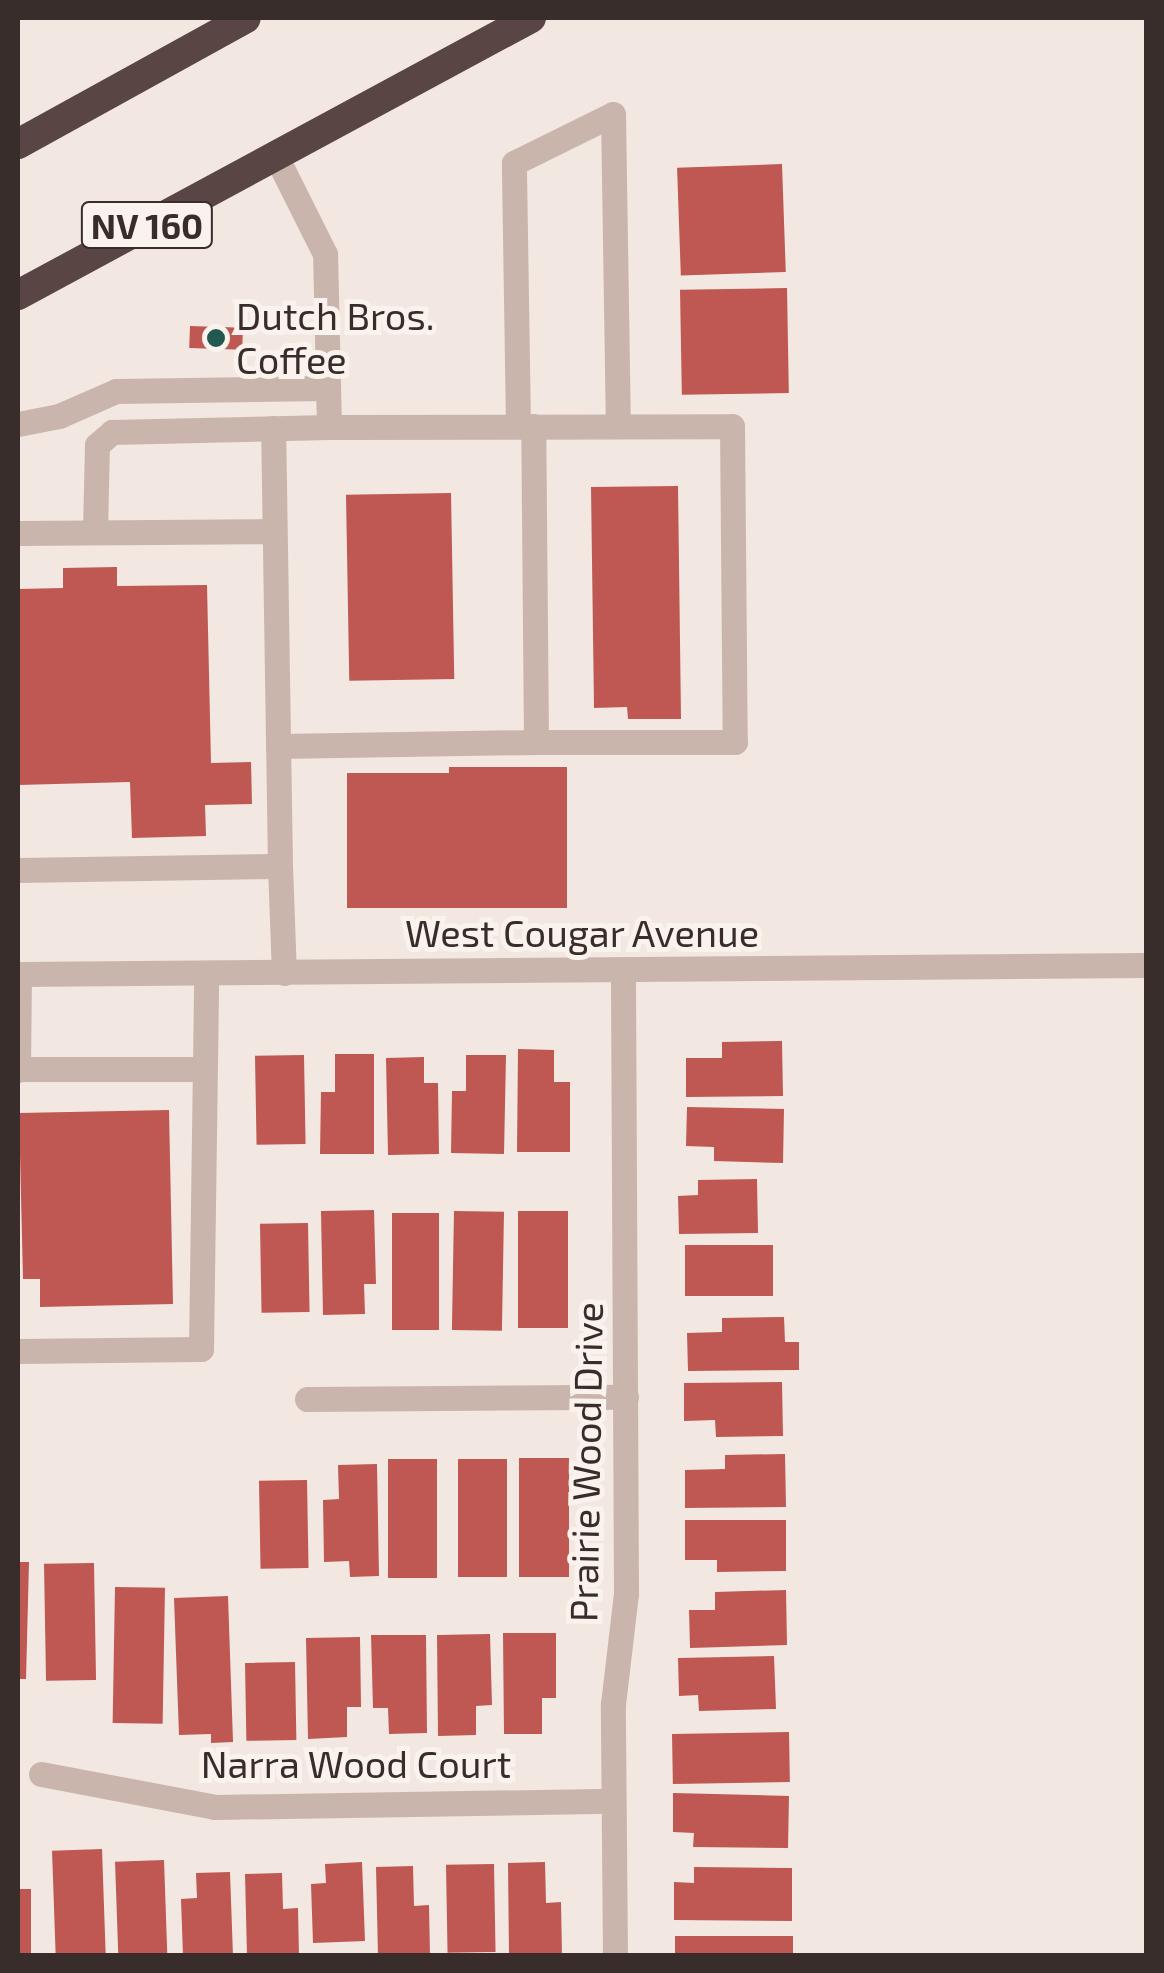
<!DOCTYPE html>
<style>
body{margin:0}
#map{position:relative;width:1164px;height:1973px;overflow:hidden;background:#f2e7e1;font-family:"Exo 2",sans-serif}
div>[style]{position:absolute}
.building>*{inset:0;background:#bf5752;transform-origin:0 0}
.minor>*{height:25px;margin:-12.5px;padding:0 12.5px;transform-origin:12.5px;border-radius:12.5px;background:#cab5ad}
.highway>*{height:30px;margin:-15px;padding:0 15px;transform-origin:15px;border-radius:15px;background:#594543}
.dots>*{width:28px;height:28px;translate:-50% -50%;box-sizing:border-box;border:5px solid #faf2ed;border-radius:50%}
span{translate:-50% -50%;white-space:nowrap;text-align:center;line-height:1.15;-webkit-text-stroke:10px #faf2ed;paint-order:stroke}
.shield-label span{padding:2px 8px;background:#faf2ed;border:2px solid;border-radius:8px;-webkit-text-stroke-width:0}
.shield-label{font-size:35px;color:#392d2b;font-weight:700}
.poi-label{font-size:38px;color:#392d2b}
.left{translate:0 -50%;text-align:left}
.street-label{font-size:38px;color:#392d2b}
.frame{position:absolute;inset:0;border:20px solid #392d2b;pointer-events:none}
</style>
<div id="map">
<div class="building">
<i style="left:782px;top:164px;width:108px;height:105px;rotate:88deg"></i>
<i style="left:787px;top:288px;width:105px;height:107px;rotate:89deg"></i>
<i style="left:190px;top:326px;width:53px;height:22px;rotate:2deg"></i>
<i style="clip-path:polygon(678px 486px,681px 719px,628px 719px,627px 707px,594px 708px,591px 487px)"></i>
<i style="left:451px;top:493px;width:186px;height:105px;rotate:89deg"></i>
<i style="clip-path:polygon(117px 567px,117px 586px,207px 585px,211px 763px,251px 762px,252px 804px,205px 805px,206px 836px,132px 838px,130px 782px,18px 785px,18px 589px,63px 588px,63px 568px)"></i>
<i style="clip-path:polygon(449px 767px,567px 767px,567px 908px,347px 908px,347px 773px,449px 773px)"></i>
<i style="clip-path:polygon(782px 1041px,783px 1096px,686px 1097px,686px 1058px,722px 1058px,722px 1042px)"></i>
<i style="clip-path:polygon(518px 1049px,554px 1050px,554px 1082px,570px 1082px,570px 1152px,517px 1152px)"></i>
<i style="clip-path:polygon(335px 1054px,374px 1054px,374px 1154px,320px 1154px,321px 1092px,335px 1092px)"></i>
<i style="left:304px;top:1055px;width:89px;height:49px;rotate:89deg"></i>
<i style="clip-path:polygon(466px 1055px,506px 1055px,504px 1154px,451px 1153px,452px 1091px,466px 1091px)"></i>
<i style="clip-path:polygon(424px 1057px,424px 1083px,438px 1083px,439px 1154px,388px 1155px,386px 1058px)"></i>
<i style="clip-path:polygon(687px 1107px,784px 1109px,783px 1163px,714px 1161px,714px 1147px,686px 1146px)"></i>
<i style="clip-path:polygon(169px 1110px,173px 1304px,40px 1307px,40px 1279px,23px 1279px,19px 1113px)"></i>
<i style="clip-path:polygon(757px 1179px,758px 1233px,679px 1234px,678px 1196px,698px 1195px,698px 1180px)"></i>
<i style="clip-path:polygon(374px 1210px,376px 1284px,364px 1284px,365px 1314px,323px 1315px,321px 1211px)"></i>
<i style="left:454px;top:1211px;width:50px;height:119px;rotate:1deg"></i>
<i style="left:518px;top:1211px;width:50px;height:117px"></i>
<i style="left:392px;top:1213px;width:47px;height:117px"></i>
<i style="left:308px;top:1223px;width:89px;height:48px;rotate:89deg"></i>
<i style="left:685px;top:1245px;width:88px;height:51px"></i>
<i style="clip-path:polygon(784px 1317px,785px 1342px,799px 1342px,799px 1370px,688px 1371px,687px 1333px,722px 1332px,722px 1318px)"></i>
<i style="clip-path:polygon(782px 1382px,783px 1436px,716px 1437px,715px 1420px,684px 1421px,684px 1383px)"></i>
<i style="clip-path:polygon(785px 1454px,786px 1507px,685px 1508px,685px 1470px,725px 1469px,725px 1455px)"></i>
<i style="left:569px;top:1458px;width:119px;height:50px;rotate:90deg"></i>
<i style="left:388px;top:1459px;width:49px;height:119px"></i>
<i style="left:507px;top:1459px;width:118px;height:49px;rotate:90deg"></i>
<i style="clip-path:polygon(377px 1464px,379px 1576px,350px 1577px,349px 1561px,324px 1562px,323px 1500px,339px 1499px,338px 1465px)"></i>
<i style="left:307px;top:1480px;width:88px;height:48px;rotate:89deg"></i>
<i style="clip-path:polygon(685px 1520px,786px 1520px,786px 1571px,717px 1572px,717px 1560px,685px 1560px)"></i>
<i style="clip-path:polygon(18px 1562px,29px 1562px,26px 1679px,18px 1679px)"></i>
<i style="left:94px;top:1563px;width:117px;height:50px;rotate:89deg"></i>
<i style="left:115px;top:1587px;width:50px;height:136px;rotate:1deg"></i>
<i style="clip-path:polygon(786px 1590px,787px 1645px,690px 1648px,689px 1610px,715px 1610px,715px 1592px)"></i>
<i style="clip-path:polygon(228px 1596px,233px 1742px,211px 1743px,211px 1734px,179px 1735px,174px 1598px)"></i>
<i style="clip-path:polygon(503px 1633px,556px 1633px,556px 1698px,542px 1698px,542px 1734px,504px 1734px)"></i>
<i style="clip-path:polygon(490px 1634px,492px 1705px,476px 1706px,476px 1735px,438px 1736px,437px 1635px)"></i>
<i style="clip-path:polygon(371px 1635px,426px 1635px,427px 1733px,389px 1734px,388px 1708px,373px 1708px)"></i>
<i style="clip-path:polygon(360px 1637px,361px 1707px,347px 1707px,347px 1737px,308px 1739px,306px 1638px)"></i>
<i style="clip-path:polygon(774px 1656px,776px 1709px,699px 1711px,698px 1695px,679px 1696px,678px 1658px)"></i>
<i style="left:295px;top:1662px;width:78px;height:50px;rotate:89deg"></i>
<i style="left:789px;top:1732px;width:50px;height:117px;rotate:89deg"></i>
<i style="clip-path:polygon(673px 1793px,789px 1796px,788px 1848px,693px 1847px,694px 1833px,673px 1832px)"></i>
<i style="left:102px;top:1849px;width:107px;height:50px;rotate:88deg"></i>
<i style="left:164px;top:1860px;width:96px;height:49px;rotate:88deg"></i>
<i style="clip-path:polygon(362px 1862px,365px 1941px,313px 1943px,311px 1884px,326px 1883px,325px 1864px)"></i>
<i style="clip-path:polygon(545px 1862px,546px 1903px,561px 1902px,562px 1956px,509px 1956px,508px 1863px)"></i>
<i style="left:494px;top:1864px;width:88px;height:48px;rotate:89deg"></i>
<i style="clip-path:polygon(413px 1866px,414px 1906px,429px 1905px,430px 1956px,378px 1956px,376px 1867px)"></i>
<i style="clip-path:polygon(694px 1867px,792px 1868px,792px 1921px,674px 1920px,674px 1882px,694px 1883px)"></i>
<i style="clip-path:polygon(230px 1872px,233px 1956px,183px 1956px,181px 1899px,197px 1898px,196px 1873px)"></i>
<i style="clip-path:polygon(282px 1873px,283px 1909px,298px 1908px,299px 1956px,247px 1956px,245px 1874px)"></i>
<i style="left:18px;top:1889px;width:13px;height:67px"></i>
<i style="left:793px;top:1936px;width:20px;height:118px;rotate:90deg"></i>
</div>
<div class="minor">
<i style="left:18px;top:424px;width:42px;rotate:-11deg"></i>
<i style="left:59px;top:416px;width:62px;rotate:-23.7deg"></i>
<i style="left:116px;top:391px;width:212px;rotate:-0.8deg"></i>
<i style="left:518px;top:426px;width:263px;rotate:-90.9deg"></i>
<i style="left:514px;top:163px;width:110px;rotate:-26.3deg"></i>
<i style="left:613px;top:114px;width:312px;rotate:89.1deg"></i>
<i style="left:329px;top:427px;width:403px;rotate:-0.1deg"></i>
<i style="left:732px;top:426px;width:316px;rotate:89.5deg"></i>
<i style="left:735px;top:742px;width:199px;rotate:180deg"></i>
<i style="left:95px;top:532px;width:87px;rotate:-88.7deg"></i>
<i style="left:97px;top:445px;width:20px;rotate:-41deg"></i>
<i style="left:112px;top:432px;width:217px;rotate:-1.3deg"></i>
<i style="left:329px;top:427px;width:173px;rotate:-91.3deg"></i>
<i style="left:325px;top:254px;width:110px;rotate:-116.6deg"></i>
<i style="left:18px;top:533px;width:255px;rotate:-0.4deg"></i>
<i style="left:278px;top:746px;width:258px;rotate:-0.9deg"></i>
<i style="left:536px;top:742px;width:316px;rotate:-90.5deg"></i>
<i style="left:280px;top:866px;width:107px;rotate:87.9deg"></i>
<i style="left:18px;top:870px;width:262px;rotate:-0.9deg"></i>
<i style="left:280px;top:866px;width:438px;rotate:-90.9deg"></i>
<i style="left:18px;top:974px;width:1128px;rotate:-0.46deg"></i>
<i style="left:19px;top:1069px;width:184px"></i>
<i style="left:18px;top:1070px;width:96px;rotate:-89.4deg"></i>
<i style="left:18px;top:1351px;width:183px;rotate:-0.6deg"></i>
<i style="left:201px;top:1349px;width:376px;rotate:-89.2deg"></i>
<i style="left:307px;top:1399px;width:319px;rotate:-0.4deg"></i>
<i style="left:41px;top:1774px;width:177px;rotate:10.7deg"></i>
<i style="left:215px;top:1807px;width:398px;rotate:-0.9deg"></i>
<i style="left:615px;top:1956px;width:252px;rotate:-90.5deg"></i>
<i style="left:613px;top:1704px;width:111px;rotate:-83.3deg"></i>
<i style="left:626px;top:1594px;width:624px;rotate:-90.28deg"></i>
</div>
<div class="highway">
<i style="left:18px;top:144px;width:260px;rotate:-28.9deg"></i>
<i style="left:18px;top:295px;width:583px;rotate:-28.37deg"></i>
</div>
<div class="dots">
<i style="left:216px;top:338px;background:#235851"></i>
</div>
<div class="shield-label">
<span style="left:147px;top:225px">NV 160</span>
</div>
<div class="poi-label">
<span class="left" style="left:236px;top:338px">Dutch Bros.<br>Coffee</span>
</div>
<div class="street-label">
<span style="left:582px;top:933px">West Cougar Avenue</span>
<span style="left:586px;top:1462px;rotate:-89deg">Prairie Wood Drive</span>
<span style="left:356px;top:1764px">Narra Wood Court</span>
</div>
<div class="frame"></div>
</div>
